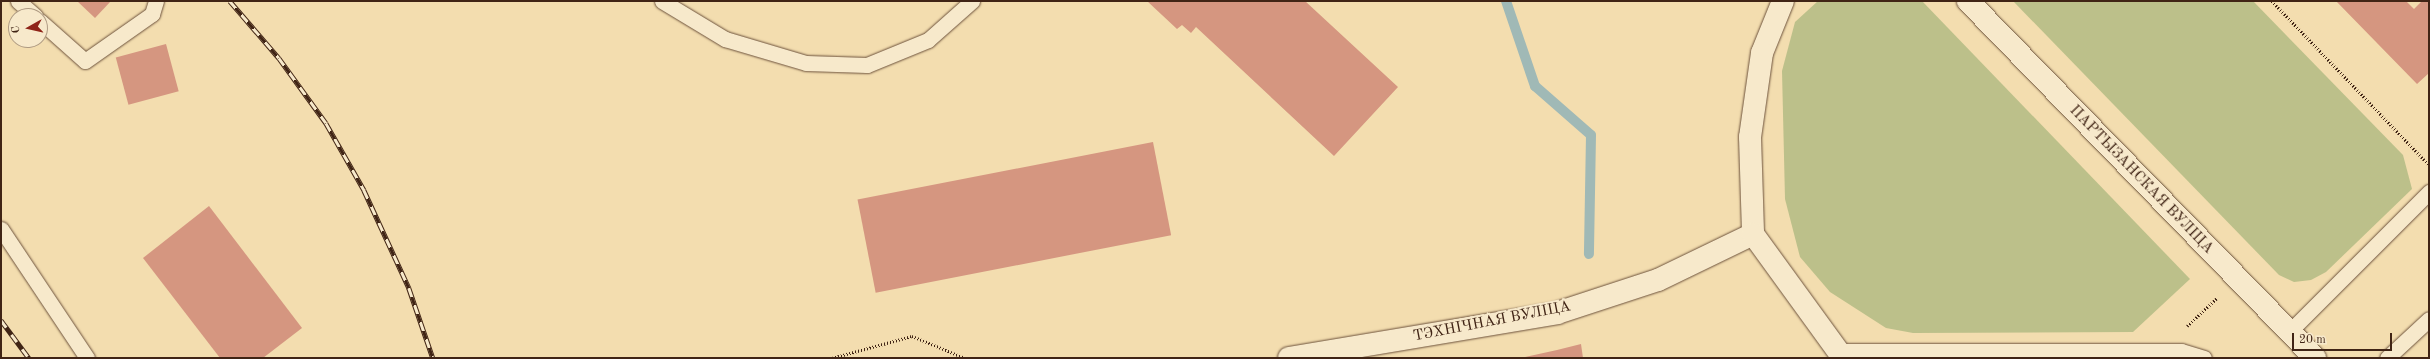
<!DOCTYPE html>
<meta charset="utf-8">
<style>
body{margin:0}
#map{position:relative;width:2430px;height:359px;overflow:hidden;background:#f3ddaf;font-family:"Old Standard TT",serif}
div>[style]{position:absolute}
.green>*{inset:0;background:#bcc08a}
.stream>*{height:10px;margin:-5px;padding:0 5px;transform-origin:5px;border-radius:5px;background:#a0b9b6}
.building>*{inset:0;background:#d59680;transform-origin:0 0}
.path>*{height:2.5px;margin-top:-1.25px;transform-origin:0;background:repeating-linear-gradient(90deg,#402415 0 1px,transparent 0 3px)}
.roads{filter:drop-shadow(0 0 1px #6d523c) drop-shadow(0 0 1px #6d523c)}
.service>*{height:15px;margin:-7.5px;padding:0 7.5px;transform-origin:7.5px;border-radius:7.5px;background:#f7e9cb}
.minor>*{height:22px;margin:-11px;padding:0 11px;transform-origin:11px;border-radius:11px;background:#f7e9cb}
.tertiary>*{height:22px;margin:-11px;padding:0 11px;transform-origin:11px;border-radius:11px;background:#f7e9cb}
.secondary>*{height:22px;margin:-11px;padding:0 11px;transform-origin:11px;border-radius:11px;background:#f7e9cb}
.rail>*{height:4.5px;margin-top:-2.25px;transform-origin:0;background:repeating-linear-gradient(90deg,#f7e9cb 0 9px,#402415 0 18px);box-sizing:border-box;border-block:1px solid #402415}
span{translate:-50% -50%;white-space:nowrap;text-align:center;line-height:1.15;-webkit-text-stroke:4px #f7e9cb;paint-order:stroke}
.street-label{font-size:15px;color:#402415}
.frame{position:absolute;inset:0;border:2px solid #402415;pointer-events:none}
.north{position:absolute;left:8px;top:8px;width:40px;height:40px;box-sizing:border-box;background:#f7e9cb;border:1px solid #ae9a82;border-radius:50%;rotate:262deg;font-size:11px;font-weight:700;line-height:16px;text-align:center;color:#402415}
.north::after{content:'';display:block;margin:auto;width:14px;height:18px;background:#8f2418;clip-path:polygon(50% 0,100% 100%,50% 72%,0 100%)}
.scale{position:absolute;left:2292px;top:333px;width:100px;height:18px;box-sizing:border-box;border:2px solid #402415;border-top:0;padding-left:5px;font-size:12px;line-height:14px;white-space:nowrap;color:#402415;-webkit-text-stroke:3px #f7e9cb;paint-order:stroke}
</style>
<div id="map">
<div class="green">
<i style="clip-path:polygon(1818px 1px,1922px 1px,2190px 279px,2133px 332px,1913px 333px,1886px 328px,1830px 292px,1800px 257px,1785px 199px,1782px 71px,1795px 22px)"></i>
<i style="clip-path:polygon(2013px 1px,2253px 1px,2403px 155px,2412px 189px,2326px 272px,2311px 280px,2294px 282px,2279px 275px)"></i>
</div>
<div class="stream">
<i style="left:1506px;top:1px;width:90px;rotate:71.2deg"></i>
<i style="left:1535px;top:86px;width:74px;rotate:41.2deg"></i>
<i style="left:1591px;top:135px;width:119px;rotate:91deg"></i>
</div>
<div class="building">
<i style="clip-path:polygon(77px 1px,111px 1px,95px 18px)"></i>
<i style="clip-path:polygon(1147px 1px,1305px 1px,1398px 87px,1334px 156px,1196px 27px,1191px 33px,1182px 25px,1177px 29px)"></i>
<i style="clip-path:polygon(2336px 1px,2406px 1px,2414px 9px,2422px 1px,2429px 1px,2429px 73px,2417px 84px)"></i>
<i style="left:166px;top:44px;width:49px;height:52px;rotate:75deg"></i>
<i style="left:1153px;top:142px;width:95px;height:301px;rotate:79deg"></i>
<i style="clip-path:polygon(209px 206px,302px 328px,263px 358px,220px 358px,143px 258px)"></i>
<i style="clip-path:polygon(1581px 344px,1583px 358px,1521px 358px,1557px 350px)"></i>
</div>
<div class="path">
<i style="left:2272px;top:1px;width:227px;rotate:46.2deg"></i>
<i style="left:2187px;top:326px;width:41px;rotate:-43deg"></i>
<i style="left:832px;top:358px;width:83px;rotate:-15.4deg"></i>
<i style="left:912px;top:336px;width:57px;rotate:22.5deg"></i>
</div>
<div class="roads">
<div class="service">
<i style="left:18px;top:1px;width:23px;rotate:41deg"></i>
<i style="left:662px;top:1px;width:74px;rotate:31.1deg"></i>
<i style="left:725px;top:39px;width:84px;rotate:16.5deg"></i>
<i style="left:806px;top:63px;width:61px;rotate:1.9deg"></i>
<i style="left:867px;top:65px;width:66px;rotate:-22.3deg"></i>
<i style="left:928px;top:40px;width:59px;rotate:-41.6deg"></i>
<i style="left:40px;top:21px;width:60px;rotate:41.6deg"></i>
<i style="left:85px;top:61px;width:82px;rotate:-35deg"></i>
<i style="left:152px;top:14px;width:14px;rotate:-73deg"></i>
<i style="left:1px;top:229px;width:155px;rotate:56.3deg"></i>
<i style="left:2290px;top:331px;width:197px;rotate:-45deg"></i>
<i style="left:1839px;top:351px;width:342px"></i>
<i style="left:2181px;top:351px;width:24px;rotate:17deg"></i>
<i style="left:2387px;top:358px;width:57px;rotate:-42.9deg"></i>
</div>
<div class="minor">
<i style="left:1289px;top:358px;width:272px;rotate:-9.5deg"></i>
<i style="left:1557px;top:313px;width:106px;rotate:-18.1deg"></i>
<i style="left:1658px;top:280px;width:106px;rotate:-25.8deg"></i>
</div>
<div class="tertiary">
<i style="left:1968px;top:1px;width:498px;rotate:45.8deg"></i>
</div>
<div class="secondary">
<i style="left:1783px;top:1px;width:56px;rotate:112deg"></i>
<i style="left:1762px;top:53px;width:85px;rotate:98.1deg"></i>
<i style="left:1750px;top:137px;width:97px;rotate:88.2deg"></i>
<i style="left:1753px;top:234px;width:153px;rotate:54deg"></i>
</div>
</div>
<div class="rail">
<i style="left:230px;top:1px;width:75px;rotate:49.3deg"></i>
<i style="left:279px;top:58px;width:80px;rotate:54.1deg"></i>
<i style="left:326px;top:123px;width:77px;rotate:60.4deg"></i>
<i style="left:364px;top:190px;width:108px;rotate:65.3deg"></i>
<i style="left:409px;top:288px;width:74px;rotate:71.1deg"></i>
<i style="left:1px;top:320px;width:47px;rotate:53.6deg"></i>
</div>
<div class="street-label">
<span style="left:2141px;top:180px;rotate:46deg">ПАРТЫЗАНСКАЯ ВУЛІЦА</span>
<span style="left:1492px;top:322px;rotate:-11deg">ТЭХНІЧНАЯ ВУЛІЦА</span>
</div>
<div class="frame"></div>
<div class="north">С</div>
<div class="scale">20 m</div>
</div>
